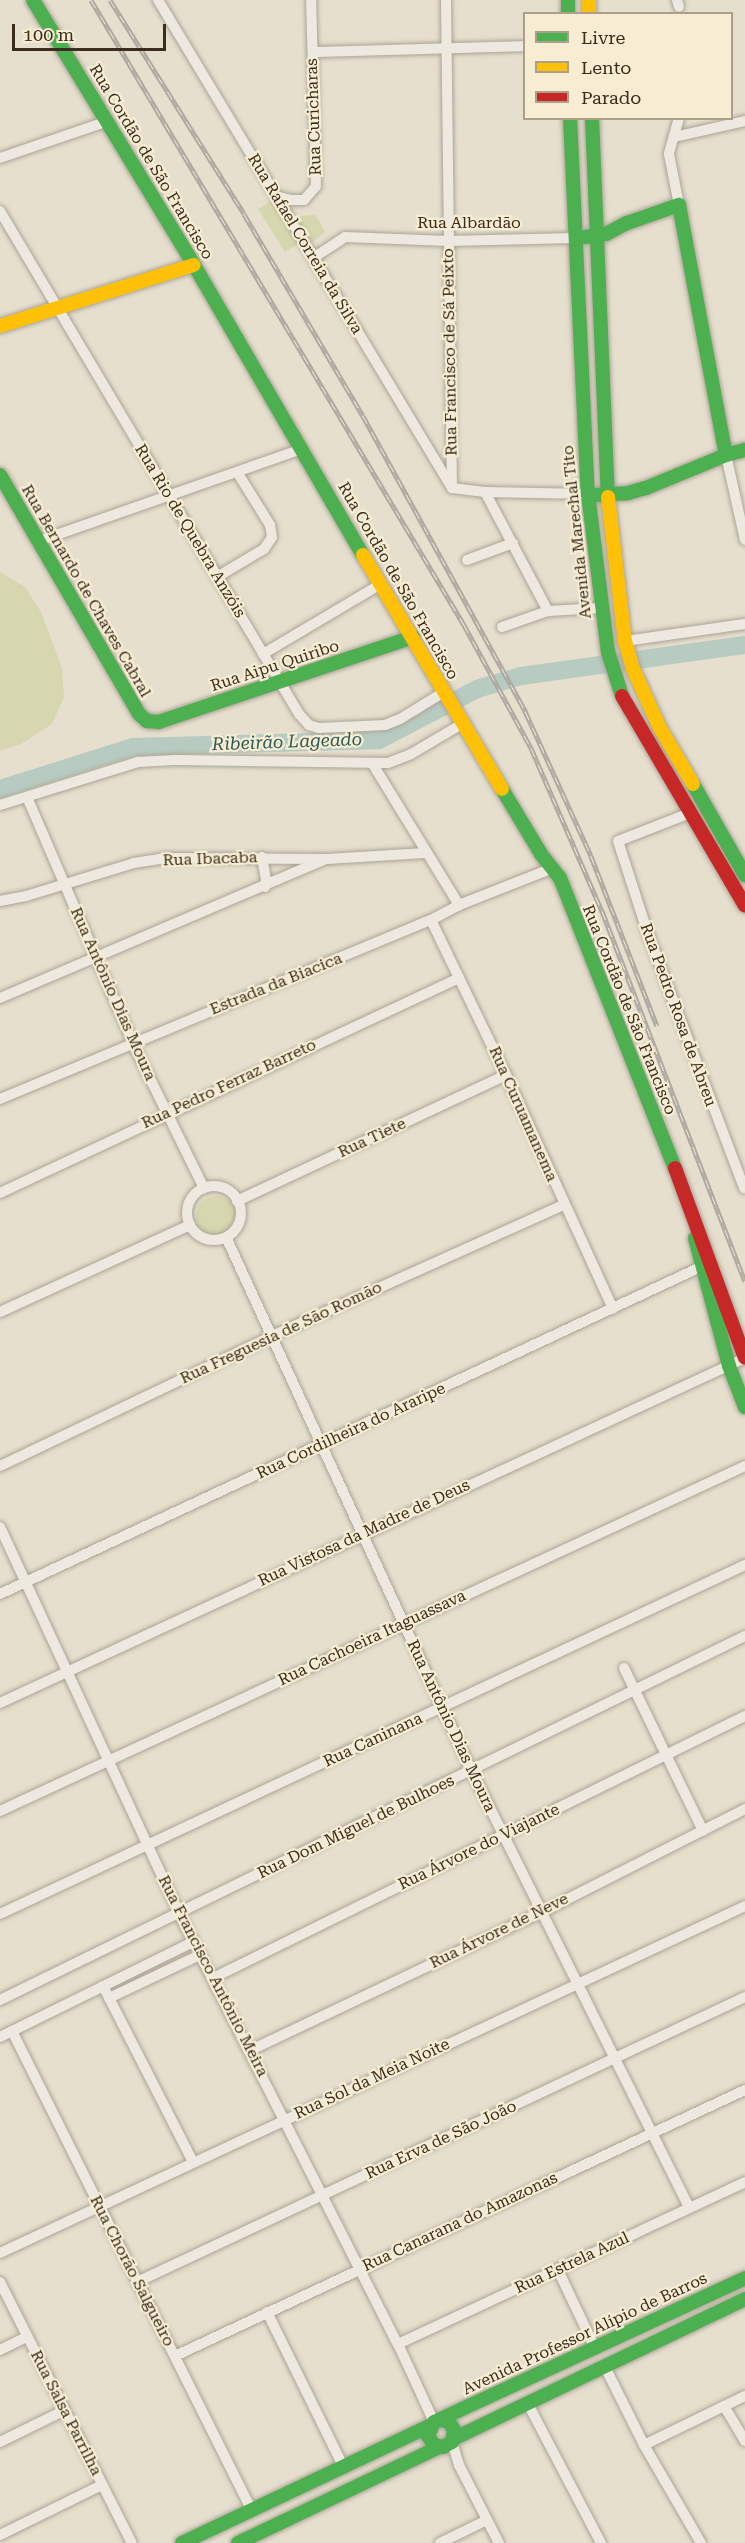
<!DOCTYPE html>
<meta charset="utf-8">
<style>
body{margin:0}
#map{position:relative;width:745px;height:2543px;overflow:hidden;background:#e6dfce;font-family:"Roboto Serif",serif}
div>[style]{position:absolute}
.green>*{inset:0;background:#d6d6af}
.round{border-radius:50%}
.river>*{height:18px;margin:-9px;padding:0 9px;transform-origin:9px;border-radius:9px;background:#b8cbc0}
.roads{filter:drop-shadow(0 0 2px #aba496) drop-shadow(0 0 2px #aba496)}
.street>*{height:10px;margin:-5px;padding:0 5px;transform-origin:5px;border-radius:5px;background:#eee9e0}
.street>.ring{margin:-5px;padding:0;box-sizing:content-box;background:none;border:10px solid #eee9e0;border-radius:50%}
.fast>*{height:14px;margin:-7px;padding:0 7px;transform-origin:7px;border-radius:7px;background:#4caf50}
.slow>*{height:14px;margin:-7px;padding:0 7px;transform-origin:7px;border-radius:7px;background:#ffc107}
.jam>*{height:14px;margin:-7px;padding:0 7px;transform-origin:7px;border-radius:7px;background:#c62828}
.rail>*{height:5px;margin-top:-2.5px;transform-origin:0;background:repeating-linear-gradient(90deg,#f7edd3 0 9px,#ada9a0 0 18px);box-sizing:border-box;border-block:2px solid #ada9a0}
span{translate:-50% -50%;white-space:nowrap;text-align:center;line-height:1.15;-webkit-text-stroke:4.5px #f7edd3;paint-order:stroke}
.street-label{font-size:16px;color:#3b2c1d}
.water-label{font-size:18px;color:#2c5b58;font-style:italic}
.legend{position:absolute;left:523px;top:12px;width:210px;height:108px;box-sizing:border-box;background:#f7edd3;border:2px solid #aca08a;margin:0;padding:8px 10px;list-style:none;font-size:18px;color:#3b2c1d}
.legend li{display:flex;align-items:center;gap:12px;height:30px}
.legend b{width:30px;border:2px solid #aca08a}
.scale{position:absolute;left:12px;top:24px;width:154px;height:27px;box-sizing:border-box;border:3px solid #3b2c1d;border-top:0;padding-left:8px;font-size:18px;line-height:21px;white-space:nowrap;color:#3b2c1d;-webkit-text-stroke:4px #f7edd3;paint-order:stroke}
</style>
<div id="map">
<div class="green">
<i style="clip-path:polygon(276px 198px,291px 218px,315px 214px,325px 232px,309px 245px,301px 242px,285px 252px,258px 209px)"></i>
<i style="clip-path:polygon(0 572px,25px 587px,41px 612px,62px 668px,64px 697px,52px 724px,21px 744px,0 751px)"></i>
<i class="round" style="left:196px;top:1196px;width:40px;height:40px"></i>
</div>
<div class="river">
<i style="left:0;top:789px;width:139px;rotate:-17.5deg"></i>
<i style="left:133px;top:747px;width:246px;rotate:-1.6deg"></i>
<i style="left:379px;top:740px;width:110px;rotate:-27.5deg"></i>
<i style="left:477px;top:689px;width:46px;rotate:-16.5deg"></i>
<i style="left:521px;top:676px;width:226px;rotate:-7.9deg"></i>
</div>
<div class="roads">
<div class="street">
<i style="left:158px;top:0;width:570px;rotate:58.93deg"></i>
<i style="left:446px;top:0;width:488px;rotate:89.3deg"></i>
<i style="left:677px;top:0;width:7px;rotate:74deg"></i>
<i style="left:313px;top:52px;width:211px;rotate:-1.6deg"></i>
<i style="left:679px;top:118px;width:37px;rotate:106deg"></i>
<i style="left:669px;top:154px;width:52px;rotate:78.9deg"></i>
<i style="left:674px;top:137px;width:73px;rotate:-12.7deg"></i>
<i style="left:0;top:158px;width:114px;rotate:-18.9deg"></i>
<i style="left:276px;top:196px;width:16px;rotate:15deg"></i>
<i style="left:291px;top:200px;width:13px"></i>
<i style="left:304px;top:200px;width:18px;rotate:-49deg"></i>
<i style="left:316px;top:186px;width:186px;rotate:-91.5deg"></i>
<i style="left:0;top:211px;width:585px;rotate:59.27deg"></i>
<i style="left:299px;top:714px;width:15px;rotate:48deg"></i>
<i style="left:309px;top:725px;width:10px;rotate:17deg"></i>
<i style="left:319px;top:728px;width:66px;rotate:-2.6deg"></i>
<i style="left:385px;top:725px;width:16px;rotate:-22deg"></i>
<i style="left:400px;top:719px;width:52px;rotate:-31.5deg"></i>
<i style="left:313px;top:258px;width:38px;rotate:-33deg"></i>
<i style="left:345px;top:237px;width:104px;rotate:2.2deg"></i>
<i style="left:449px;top:241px;width:125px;rotate:-1.4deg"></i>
<i style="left:726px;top:455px;width:87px;rotate:77.4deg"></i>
<i style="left:452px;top:488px;width:33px;rotate:7deg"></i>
<i style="left:485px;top:492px;width:103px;rotate:1.1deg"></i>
<i style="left:485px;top:492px;width:135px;rotate:62.1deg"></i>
<i style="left:39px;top:541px;width:278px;rotate:-19.3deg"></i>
<i style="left:467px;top:560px;width:49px;rotate:-20.3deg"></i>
<i style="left:217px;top:577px;width:55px;rotate:-30.8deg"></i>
<i style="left:264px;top:549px;width:14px;rotate:-56deg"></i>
<i style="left:272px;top:537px;width:12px;rotate:-99deg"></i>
<i style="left:270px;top:525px;width:62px;rotate:-121.9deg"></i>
<i style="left:502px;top:627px;width:49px;rotate:-19.2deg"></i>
<i style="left:548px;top:611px;width:53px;rotate:-3.2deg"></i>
<i style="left:625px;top:641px;width:121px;rotate:-8.1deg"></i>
<i style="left:263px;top:654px;width:137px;rotate:-30.7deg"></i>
<i style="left:372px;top:763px;width:167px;rotate:58.5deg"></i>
<i style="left:27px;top:797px;width:278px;rotate:66.7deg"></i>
<i style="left:137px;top:1052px;width:152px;rotate:63.8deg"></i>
<i style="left:0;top:805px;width:145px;rotate:-17.3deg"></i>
<i style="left:138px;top:762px;width:37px;rotate:-3deg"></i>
<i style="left:175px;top:760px;width:213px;rotate:0.8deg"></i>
<i style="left:388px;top:763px;width:25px;rotate:-21deg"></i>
<i style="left:411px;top:754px;width:59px;rotate:-30.5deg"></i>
<i style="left:690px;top:813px;width:77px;rotate:158.7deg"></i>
<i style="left:618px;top:841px;width:95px;rotate:72.1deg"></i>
<i style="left:647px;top:931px;width:275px;rotate:69.3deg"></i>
<i style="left:262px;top:857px;width:22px;rotate:80deg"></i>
<i style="left:266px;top:879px;width:8px;rotate:97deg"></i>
<i style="left:0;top:901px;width:26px;rotate:-11deg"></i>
<i style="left:26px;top:896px;width:113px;rotate:-17deg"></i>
<i style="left:134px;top:863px;width:32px;rotate:-9deg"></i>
<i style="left:166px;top:858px;width:161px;rotate:0.4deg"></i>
<i style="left:327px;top:859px;width:98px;rotate:-3.5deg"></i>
<i style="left:431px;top:920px;width:172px;rotate:64.2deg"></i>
<i style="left:506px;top:1075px;width:257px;rotate:65.4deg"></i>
<i style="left:0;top:998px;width:352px;rotate:-23.1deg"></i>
<i style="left:0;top:1099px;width:467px;rotate:-22.6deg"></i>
<i style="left:431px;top:920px;width:32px;rotate:-28deg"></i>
<i style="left:459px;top:905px;width:101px;rotate:-21.5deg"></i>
<i class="ring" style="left:187px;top:1186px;width:44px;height:44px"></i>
<i style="left:0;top:1193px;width:507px;rotate:-25.1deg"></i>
<i style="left:237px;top:1201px;width:297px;rotate:-25.1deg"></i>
<i style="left:226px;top:1237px;width:587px;rotate:65.31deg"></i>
<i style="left:471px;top:1770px;width:489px;rotate:63.5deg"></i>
<i style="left:0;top:1312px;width:209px;rotate:-24.6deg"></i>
<i style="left:0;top:1466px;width:301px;rotate:-25.5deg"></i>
<i style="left:272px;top:1336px;width:319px;rotate:-24.2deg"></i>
<i style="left:0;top:1527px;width:441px;rotate:65.1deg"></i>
<i style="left:186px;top:1927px;width:468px;rotate:63.1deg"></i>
<i style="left:398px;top:2344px;width:86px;rotate:65.2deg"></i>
<i style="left:0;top:1594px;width:780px;rotate:-25.02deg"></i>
<i style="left:624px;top:1668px;width:181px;rotate:64.1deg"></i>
<i style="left:0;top:1703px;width:821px;rotate:-24.85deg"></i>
<i style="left:0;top:1811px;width:821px;rotate:-24.85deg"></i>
<i style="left:0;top:1914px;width:823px;rotate:-25.1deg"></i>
<i style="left:213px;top:1978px;width:593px;rotate:-26.22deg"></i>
<i style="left:103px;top:1986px;width:198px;rotate:62.9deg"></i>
<i style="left:109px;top:1998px;width:101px;rotate:-25.3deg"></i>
<i style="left:0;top:2000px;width:829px;rotate:-26.04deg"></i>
<i style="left:12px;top:2031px;width:537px;rotate:63.43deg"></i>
<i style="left:0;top:2037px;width:215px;rotate:-26.2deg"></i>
<i style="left:251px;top:2050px;width:322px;rotate:-25.4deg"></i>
<i style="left:542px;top:1912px;width:228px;rotate:-26.9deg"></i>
<i style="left:0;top:2253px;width:822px;rotate:-24.97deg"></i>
<i style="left:558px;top:2270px;width:84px;rotate:64.7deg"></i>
<i style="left:0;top:2282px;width:292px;rotate:63.2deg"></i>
<i style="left:137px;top:2282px;width:671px;rotate:-25.11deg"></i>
<i style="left:267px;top:2312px;width:172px;rotate:63.7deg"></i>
<i style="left:398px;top:2344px;width:383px;rotate:-25deg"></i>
<i style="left:0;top:2350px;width:30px;rotate:-26deg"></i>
<i style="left:175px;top:2356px;width:629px;rotate:-25.02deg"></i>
<i style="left:605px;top:2367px;width:87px;rotate:63.4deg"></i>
<i style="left:644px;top:2445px;width:113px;rotate:59.8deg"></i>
<i style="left:528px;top:2404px;width:157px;rotate:62.3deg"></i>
<i style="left:724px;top:2406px;width:41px;rotate:59deg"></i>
<i style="left:0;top:2442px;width:72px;rotate:-26.2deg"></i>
<i style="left:452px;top:2442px;width:24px;rotate:73deg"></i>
<i style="left:459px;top:2465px;width:88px;rotate:62.9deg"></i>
<i style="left:644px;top:2445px;width:112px;rotate:-25.9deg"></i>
<i style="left:0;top:2535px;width:114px;rotate:-26.1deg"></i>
<i style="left:440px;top:2543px;width:52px;rotate:-26.1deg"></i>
</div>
<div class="fast">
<i style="left:33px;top:0;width:310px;rotate:58.7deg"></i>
<i style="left:194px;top:265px;width:336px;rotate:59.8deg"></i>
<i style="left:568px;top:0;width:14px;rotate:90deg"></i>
<i style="left:570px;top:118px;width:376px;rotate:87.3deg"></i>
<i style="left:588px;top:494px;width:159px;rotate:82.8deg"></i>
<i style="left:608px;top:652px;width:46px;rotate:72.3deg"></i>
<i style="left:592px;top:118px;width:379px;rotate:87.6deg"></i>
<i style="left:585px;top:237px;width:21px;rotate:-8deg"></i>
<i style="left:606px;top:234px;width:24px;rotate:-28deg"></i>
<i style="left:627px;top:223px;width:55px;rotate:-19.1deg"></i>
<i style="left:679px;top:205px;width:254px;rotate:79.4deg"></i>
<i style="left:0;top:475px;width:276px;rotate:59.8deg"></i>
<i style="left:139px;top:714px;width:11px;rotate:41deg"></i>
<i style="left:147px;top:721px;width:12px;rotate:5deg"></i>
<i style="left:159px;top:722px;width:268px;rotate:-18.5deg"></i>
<i style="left:595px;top:495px;width:33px;rotate:-3deg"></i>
<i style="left:628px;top:493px;width:19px;rotate:-16deg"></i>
<i style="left:646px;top:488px;width:87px;rotate:-22.4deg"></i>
<i style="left:726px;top:455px;width:20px;rotate:-15deg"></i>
<i style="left:693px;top:784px;width:105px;rotate:60.3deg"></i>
<i style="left:502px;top:789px;width:76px;rotate:59deg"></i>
<i style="left:541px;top:854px;width:31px;rotate:52deg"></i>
<i style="left:560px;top:878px;width:312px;rotate:68.4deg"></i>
<i style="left:695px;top:1238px;width:132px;rotate:75.1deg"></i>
<i style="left:729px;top:1366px;width:44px;rotate:68.7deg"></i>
<i style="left:440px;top:2420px;width:9px;rotate:13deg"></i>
<i style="left:449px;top:2422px;width:9px;rotate:58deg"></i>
<i style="left:454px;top:2430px;width:12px;rotate:99deg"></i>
<i style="left:452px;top:2442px;width:10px;rotate:151deg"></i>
<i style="left:443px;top:2447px;width:9px;rotate:-167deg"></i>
<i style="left:434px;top:2445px;width:11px;rotate:-124deg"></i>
<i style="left:428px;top:2436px;width:15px;rotate:-67deg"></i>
<i style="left:434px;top:2422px;width:343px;rotate:-24.8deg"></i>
<i style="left:453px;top:2439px;width:324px;rotate:-25.6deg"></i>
<i style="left:182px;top:2543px;width:274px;rotate:-25.3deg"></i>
<i style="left:238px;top:2543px;width:223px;rotate:-25.5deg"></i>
</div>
<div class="slow">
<i style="left:589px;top:0;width:14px;rotate:90deg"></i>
<i style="left:0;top:326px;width:203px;rotate:-17.5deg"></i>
<i style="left:608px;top:497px;width:145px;rotate:83.3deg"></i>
<i style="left:625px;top:641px;width:29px;rotate:74deg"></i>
<i style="left:633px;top:669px;width:65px;rotate:65.4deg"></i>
<i style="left:660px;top:728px;width:65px;rotate:59.5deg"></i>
<i style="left:363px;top:555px;width:272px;rotate:59.3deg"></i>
</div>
<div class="jam">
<i style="left:622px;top:696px;width:243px;rotate:59.6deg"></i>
<i style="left:675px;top:1168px;width:202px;rotate:69.8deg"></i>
</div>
</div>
<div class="rail">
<i style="left:91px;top:0;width:728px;rotate:59.17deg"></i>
<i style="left:464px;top:625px;width:140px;rotate:61.4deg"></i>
<i style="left:531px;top:748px;width:178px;rotate:66.5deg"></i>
<i style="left:602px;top:911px;width:397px;rotate:68.9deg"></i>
<i style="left:110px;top:0;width:252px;rotate:57.9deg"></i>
<i style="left:244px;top:214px;width:234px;rotate:59.5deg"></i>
<i style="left:363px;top:416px;width:337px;rotate:61.2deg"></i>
<i style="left:525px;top:711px;width:159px;rotate:65.5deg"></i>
<i style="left:591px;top:856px;width:182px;rotate:68.8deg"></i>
</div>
<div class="street-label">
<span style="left:314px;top:117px;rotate:-92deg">Rua Curicharas</span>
<span style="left:151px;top:162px;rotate:59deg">Rua Cordão de São Francisco</span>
<span style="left:469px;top:223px">Rua Albardão</span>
<span style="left:305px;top:244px;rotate:59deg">Rua Rafael Correia da Silva</span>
<span style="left:450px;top:352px;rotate:-91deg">Rua Francisco de Sá Peixto</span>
<span style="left:190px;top:531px;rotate:59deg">Rua Rio de Quebra Anzóis</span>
<span style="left:577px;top:532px;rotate:-96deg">Avenida Marechal Tito</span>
<span style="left:398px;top:581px;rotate:60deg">Rua Cordão de São Francisco</span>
<span style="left:86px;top:591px;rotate:60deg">Rua Bernardo de Chaves Cabral</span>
<span style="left:275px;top:666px;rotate:-18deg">Rua Aipu Quiribo</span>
<span style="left:210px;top:859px;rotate:-2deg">Rua Ibacaba</span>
<span style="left:276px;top:984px;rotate:-22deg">Estrada da Biacica</span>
<span style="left:113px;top:994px;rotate:66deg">Rua Antônio Dias Moura</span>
<span style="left:629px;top:1010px;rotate:68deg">Rua Cordão de São Francisco</span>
<span style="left:678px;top:1015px;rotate:70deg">Rua Pedro Rosa de Abreu</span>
<span style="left:229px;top:1084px;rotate:-25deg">Rua Pedro Ferraz Barreto</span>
<span style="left:523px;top:1114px;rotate:66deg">Rua Curuamanema</span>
<span style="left:372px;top:1138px;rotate:-25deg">Rua Tiete</span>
<span style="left:281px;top:1333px;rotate:-25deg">Rua Freguesia de São Romão</span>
<span style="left:351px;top:1431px;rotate:-25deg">Rua Cordilheira do Araripe</span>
<span style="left:364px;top:1533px;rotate:-25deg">Rua Vistosa da Madre de Deus</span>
<span style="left:372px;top:1638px;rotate:-25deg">Rua Cachoeira Itaguassava</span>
<span style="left:451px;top:1726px;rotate:65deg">Rua Antônio Dias Moura</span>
<span style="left:373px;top:1740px;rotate:-25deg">Rua Caninana</span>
<span style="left:356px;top:1827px;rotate:-26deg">Rua Dom Miguel de Bulhoes</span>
<span style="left:479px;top:1847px;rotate:-26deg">Rua Árvore do Viajante</span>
<span style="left:499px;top:1931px;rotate:-26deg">Rua Árvore de Neve</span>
<span style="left:213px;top:1976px;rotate:63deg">Rua Francisco Antônio Meira</span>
<span style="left:372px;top:2079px;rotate:-25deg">Rua Sol da Meia Noite</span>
<span style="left:441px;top:2140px;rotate:-25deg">Rua Erva de São João</span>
<span style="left:460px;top:2222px;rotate:-25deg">Rua Canarana do Amazonas</span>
<span style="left:572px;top:2263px;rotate:-25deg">Rua Estrela Azul</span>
<span style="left:132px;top:2271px;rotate:63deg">Rua Chorão Salgueiro</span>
<span style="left:585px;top:2334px;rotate:-25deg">Avenida Professor Alípio de Barros</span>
<span style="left:66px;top:2413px;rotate:63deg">Rua Salsa Parrilha</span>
</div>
<div class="water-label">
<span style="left:287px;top:742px;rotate:-2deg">Ribeirão Lageado</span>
</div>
<ul class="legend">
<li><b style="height:8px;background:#4caf50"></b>Livre</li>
<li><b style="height:8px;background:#ffc107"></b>Lento</li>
<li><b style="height:8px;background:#c62828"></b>Parado</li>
</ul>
<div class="scale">100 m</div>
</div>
